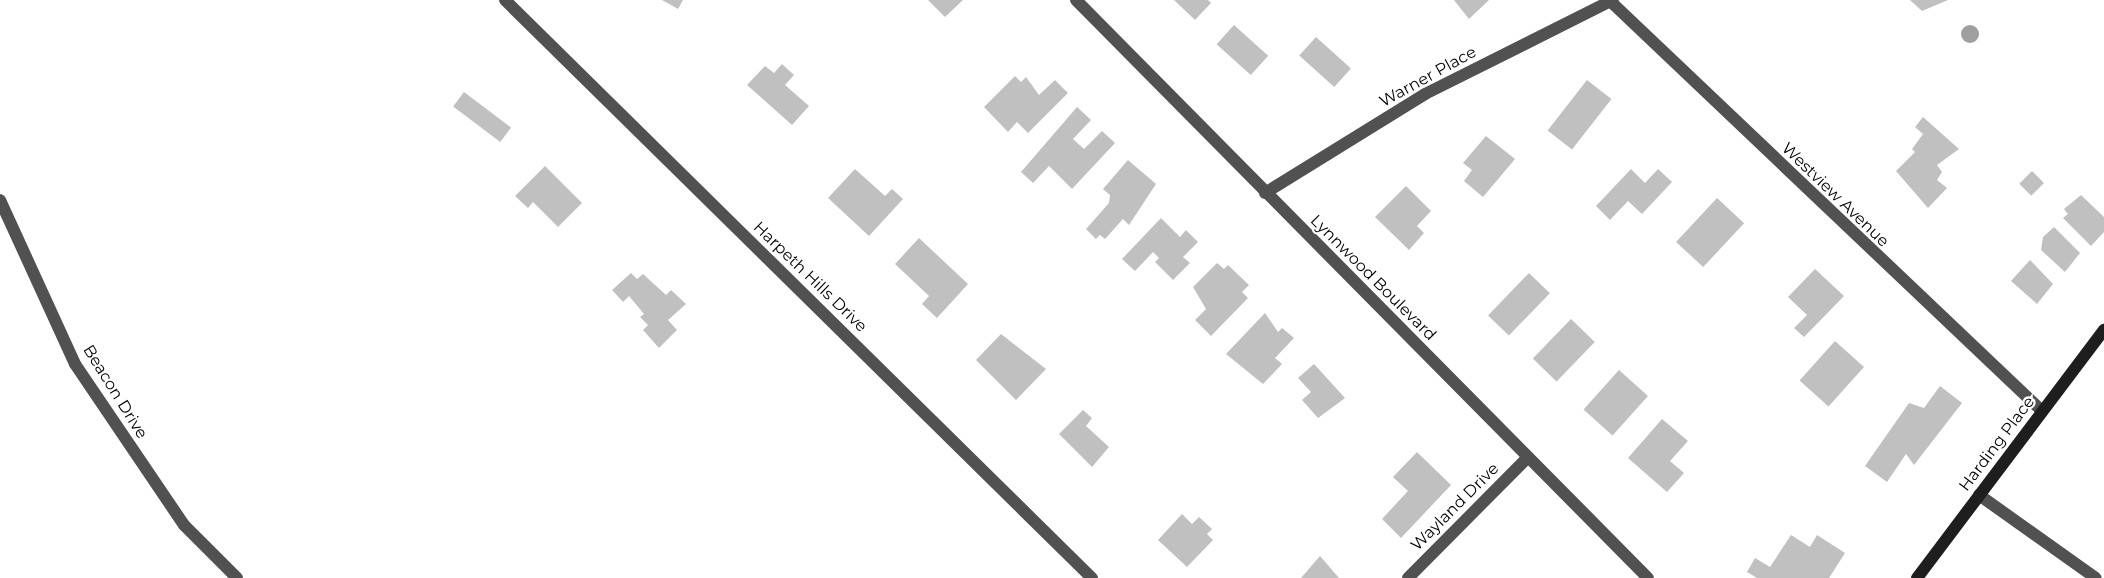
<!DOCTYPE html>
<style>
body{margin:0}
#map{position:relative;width:2104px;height:578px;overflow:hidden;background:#fff;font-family:Montserrat,sans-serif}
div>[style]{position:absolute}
.water>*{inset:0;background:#9f9f9f}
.round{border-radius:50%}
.building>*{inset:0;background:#c0c0c0;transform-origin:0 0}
.minor>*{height:12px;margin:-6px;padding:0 6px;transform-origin:6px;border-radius:6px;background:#515151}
.secondary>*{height:12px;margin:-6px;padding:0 6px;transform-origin:6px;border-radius:6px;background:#1e1e1e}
span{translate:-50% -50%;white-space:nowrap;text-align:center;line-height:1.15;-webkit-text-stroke:4.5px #fff;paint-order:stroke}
.street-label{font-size:16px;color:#000}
</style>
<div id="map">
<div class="water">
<i class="round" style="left:1961px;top:25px;width:18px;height:18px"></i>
</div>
<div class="building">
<i style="clip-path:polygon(662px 0,683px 0,678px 9px)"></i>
<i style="clip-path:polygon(928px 0,963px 0,945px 17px)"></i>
<i style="clip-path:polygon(1174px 0,1208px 0,1211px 3px,1195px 20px)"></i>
<i style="clip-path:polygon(1454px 0,1489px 0,1469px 19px)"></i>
<i style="clip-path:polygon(1910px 0,1948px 0,1922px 11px)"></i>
<i style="left:1234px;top:25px;width:46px;height:26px;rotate:42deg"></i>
<i style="left:1316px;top:37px;width:47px;height:25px;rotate:42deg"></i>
<i style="clip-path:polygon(782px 64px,794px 75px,785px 85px,809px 106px,792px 125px,747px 85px,765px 66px,774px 73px)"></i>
<i style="clip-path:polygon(1015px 76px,1021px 82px,1026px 77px,1039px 95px,1055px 80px,1068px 93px,1028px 133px,1017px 122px,1008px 132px,984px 107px)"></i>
<i style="left:1587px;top:80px;width:31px;height:64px;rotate:38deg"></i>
<i style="left:464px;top:92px;width:59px;height:18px;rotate:37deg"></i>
<i style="clip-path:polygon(1077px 107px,1091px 120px,1073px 139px,1084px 149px,1102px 131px,1115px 143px,1072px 189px,1049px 166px,1033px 183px,1021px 172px)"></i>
<i style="clip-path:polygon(1923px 117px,1959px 149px,1937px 165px,1942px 172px,1937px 180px,1947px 188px,1928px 208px,1896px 171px,1915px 152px,1912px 149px,1923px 134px,1915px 127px)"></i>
<i style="clip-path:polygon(1486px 136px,1515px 159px,1483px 197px,1464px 181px,1472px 170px,1463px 163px)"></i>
<i style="clip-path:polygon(1128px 160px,1156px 184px,1129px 225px,1123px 219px,1105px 239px,1100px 235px,1096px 239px,1086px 229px,1109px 203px,1110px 195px,1103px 189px)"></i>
<i style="clip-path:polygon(545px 166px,582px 203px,558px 227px,533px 202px,528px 208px,515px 196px)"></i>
<i style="clip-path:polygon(855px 169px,885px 196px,892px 189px,903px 199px,869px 236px,828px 198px)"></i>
<i style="clip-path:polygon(1631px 169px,1645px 183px,1658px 169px,1672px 182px,1642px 214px,1628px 201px,1610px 220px,1596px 206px)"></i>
<i style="left:2032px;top:171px;width:17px;height:18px;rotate:45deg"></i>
<i style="clip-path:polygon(1406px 186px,1431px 211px,1417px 226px,1424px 233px,1409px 250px,1375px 217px)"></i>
<i style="clip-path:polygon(2081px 195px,2104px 217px,2104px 232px,2091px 246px,2063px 218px,2068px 214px,2064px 209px)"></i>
<i style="left:1717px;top:198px;width:37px;height:60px;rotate:43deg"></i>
<i style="clip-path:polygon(1161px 218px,1180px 237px,1186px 230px,1198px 242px,1183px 257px,1190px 263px,1173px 280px,1155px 262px,1159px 258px,1153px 252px,1135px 271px,1122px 259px)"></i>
<i style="clip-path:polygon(2054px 227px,2080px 253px,2065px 272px,2041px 250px,2043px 237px)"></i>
<i style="clip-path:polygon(919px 238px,968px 284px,937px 318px,922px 304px,929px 296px,895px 264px)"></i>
<i style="clip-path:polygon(2030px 260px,2053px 284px,2037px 304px,2011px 281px)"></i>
<i style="clip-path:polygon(1217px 263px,1224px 269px,1228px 265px,1249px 285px,1242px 292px,1248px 298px,1211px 336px,1195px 320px,1206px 309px,1193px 287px)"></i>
<i style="clip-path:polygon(1815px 269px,1844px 296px,1804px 337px,1794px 328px,1807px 315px,1788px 297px)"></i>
<i style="clip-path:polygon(631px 273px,637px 279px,643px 274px,666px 295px,671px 290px,686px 304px,668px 320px,677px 330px,659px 348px,643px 330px,648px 325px,640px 317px,644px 314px,629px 296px,623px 302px,612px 290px)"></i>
<i style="left:1529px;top:273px;width:29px;height:59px;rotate:44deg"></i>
<i style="clip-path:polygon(1265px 313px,1278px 332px,1282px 328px,1294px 338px,1275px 358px,1282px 364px,1263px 384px,1226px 354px)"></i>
<i style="left:1571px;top:319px;width:33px;height:55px;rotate:44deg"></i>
<i style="clip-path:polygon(1001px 334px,1046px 369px,1016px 400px,976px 360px)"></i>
<i style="left:1835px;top:341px;width:39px;height:53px;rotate:42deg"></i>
<i style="clip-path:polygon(1314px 364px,1345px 398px,1318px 418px,1302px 400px,1311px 392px,1298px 378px)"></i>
<i style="left:1619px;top:370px;width:39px;height:53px;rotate:42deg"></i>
<i style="clip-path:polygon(1940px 386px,1962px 403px,1914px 465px,1906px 454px,1887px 482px,1865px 466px,1909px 403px,1924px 408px)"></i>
<i style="clip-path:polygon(1083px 410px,1092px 418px,1086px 426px,1109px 447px,1092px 467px,1059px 434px)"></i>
<i style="clip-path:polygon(1662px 419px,1688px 441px,1670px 461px,1684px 473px,1667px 492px,1628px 458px)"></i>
<i style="clip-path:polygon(1417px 452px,1451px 485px,1401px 538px,1382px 519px,1408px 491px,1393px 477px)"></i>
<i style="clip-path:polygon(1182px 514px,1192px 524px,1199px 517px,1212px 529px,1207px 534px,1213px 540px,1187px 567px,1158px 540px)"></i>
<i style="clip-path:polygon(1791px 535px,1810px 547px,1817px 535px,1845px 553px,1829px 578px,1757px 578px,1747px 572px,1755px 558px,1770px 567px)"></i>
<i style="clip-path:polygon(1320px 556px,1339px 578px,1301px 578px)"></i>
</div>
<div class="minor">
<i style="left:505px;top:0;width:824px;rotate:44.56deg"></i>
<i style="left:1076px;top:0;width:813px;rotate:45.3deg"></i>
<i style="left:1609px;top:0;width:597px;rotate:43.51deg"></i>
<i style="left:1265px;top:193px;width:188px;rotate:-31.7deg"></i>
<i style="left:1425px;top:94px;width:210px;rotate:-26.6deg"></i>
<i style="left:0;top:200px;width:180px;rotate:65.4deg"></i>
<i style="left:75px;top:364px;width:194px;rotate:55.9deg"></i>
<i style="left:184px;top:525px;width:75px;rotate:45deg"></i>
<i style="left:1979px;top:495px;width:143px;rotate:35.4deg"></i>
<i style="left:1408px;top:578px;width:169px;rotate:-45.2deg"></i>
</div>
<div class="secondary">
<i style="left:1917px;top:578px;width:311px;rotate:-53deg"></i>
</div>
<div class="street-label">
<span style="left:1428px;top:77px;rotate:-29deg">Warner Place</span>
<span style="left:1835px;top:195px;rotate:44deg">Westview Avenue</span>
<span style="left:810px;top:277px;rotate:44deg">Harpeth Hills Drive</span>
<span style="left:1373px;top:278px;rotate:45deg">Lynnwood Boulevard</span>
<span style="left:115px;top:392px;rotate:58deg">Beacon Drive</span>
<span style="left:1997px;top:444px;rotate:-53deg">Harding Place</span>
<span style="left:1455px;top:507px;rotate:-45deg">Wayland Drive</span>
</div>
</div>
